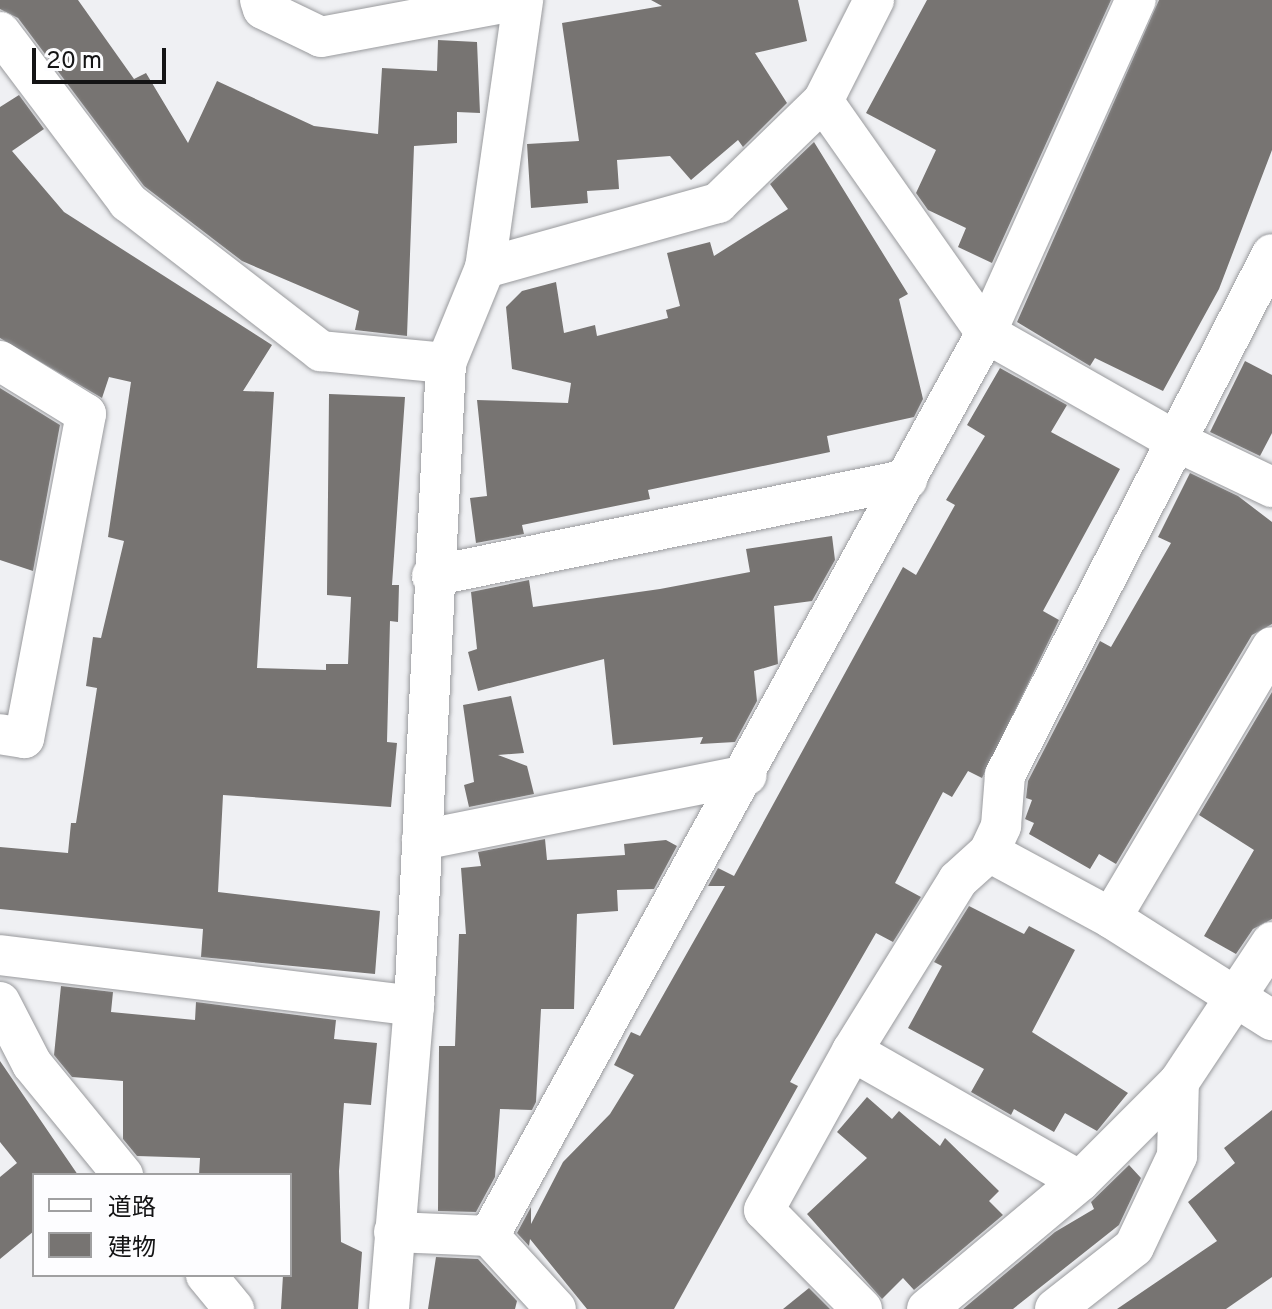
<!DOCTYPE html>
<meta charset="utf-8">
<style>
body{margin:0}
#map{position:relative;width:1272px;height:1309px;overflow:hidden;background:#eff0f3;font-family:Overpass,"Noto Sans JP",sans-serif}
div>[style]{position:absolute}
.building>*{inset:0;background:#777472}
.roads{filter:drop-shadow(0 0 2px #999a9d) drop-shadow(0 0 2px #999a9d)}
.minor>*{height:40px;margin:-20px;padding:0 20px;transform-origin:20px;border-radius:20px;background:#fff}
span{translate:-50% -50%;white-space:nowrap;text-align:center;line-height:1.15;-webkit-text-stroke:6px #fdfdff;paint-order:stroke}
.legend{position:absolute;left:32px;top:1173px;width:260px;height:104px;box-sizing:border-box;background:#fdfdff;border:2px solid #a0a0a1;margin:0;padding:10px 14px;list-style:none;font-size:24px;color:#141415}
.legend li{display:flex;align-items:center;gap:16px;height:40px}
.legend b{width:40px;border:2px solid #a0a0a1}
.scale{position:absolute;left:32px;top:48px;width:134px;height:36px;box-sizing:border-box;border:4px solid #141415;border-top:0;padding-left:10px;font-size:24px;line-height:28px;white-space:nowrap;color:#141415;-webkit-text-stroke:6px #fdfdff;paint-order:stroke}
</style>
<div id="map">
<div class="building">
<i style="clip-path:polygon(0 0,78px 0,134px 79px,146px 73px,188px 143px,217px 81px,314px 126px,378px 134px,382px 68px,437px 71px,438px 40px,477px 42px,480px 113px,457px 112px,457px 143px,414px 146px,407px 336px,355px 330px,359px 311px,242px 261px,144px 186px,18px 18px,0 9px)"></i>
<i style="clip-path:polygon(651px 0,798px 0,807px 41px,755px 53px,787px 103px,743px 147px,738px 140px,691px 180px,670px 156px,617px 160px,619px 189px,587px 191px,588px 203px,531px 208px,527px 144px,579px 141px,562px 23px,662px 6px)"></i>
<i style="clip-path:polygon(927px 0,1111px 0,992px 263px,958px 247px,966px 228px,928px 210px,916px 193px,936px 150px,866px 113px)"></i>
<i style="clip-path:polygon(1159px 0,1272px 0,1272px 150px,1219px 289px,1163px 391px,1095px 358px,1090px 366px,1017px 322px)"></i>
<i style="clip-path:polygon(19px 95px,44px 129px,12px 151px,64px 212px,272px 345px,243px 391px,274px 392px,257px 668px,326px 670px,326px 664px,348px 664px,351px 597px,327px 595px,329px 394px,405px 397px,392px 585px,399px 585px,398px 622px,390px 621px,387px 742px,397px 743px,391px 807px,223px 795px,218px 892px,380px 911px,375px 974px,201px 957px,203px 929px,0 909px,0 847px,68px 853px,71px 823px,76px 823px,97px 688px,86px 686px,93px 637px,101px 638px,124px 541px,108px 537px,131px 382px,109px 377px,102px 398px,0 338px,0 107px)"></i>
<i style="clip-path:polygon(814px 142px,908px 294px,899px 299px,923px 399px,914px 417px,827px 436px,830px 452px,648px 490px,650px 499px,522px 525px,524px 534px,476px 543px,470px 498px,487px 496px,477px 400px,568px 403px,571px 383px,512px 369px,506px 307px,522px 291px,556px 282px,564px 333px,595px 325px,597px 336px,668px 318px,666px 310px,680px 306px,667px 253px,710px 242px,714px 256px,788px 209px,770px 184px)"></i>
<i style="clip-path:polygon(1245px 361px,1272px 375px,1272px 433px,1260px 456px,1210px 432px)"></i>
<i style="clip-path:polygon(1000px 368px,1067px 405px,1051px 432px,1120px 469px,1043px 611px,1059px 620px,982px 778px,968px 771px,952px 797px,943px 792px,895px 883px,921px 897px,893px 942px,876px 933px,790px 1082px,798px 1086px,674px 1309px,587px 1309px,530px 1239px,529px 1246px,517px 1233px,531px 1207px,531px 1224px,563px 1162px,610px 1114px,634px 1075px,614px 1065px,631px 1032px,640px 1036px,725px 886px,708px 886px,718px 868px,734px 876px,903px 567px,916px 575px,955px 505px,946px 500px,985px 436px,967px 425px)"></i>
<i style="clip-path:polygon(0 388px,60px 425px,33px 571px,0 560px)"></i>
<i style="clip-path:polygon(1190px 473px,1238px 496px,1272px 522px,1272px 624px,1252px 635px,1116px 864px,1099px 854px,1090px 869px,1029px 834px,1034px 823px,1025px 819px,1032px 800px,1026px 798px,1028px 781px,1100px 641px,1111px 647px,1171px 543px,1158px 537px)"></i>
<i style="clip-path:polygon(832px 536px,835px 560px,812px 601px,774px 606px,778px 664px,754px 671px,757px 701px,735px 742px,700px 744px,703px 737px,613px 745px,604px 659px,478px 691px,468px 652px,477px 649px,471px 592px,529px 580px,533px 607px,660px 589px,750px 572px,746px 549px)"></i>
<i style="clip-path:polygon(1272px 692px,1272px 919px,1253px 929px,1236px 954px,1204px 936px,1254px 850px,1199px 815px)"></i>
<i style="clip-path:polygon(511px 696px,524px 753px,498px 755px,527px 766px,534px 794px,469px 807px,464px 785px,474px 782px,463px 705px)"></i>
<i style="clip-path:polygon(545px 839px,547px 860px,625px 855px,624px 844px,666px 840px,677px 846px,654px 889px,617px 890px,618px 911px,577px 914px,574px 1009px,541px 1009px,536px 1102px,532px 1110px,500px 1109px,495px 1177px,476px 1212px,438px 1211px,439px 1046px,455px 1046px,459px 934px,466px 934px,461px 868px,481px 866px,478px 852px)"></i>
<i style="clip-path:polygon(969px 906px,1024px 934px,1029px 926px,1075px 950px,1032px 1032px,1128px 1093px,1097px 1131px,1065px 1113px,1054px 1132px,1014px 1109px,1011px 1115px,971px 1092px,984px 1069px,908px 1028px,942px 966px,934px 962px)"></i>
<i style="clip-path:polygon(61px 986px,113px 992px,111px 1012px,195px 1020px,196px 1002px,336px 1020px,334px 1039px,377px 1043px,371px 1105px,344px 1103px,339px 1171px,341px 1242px,362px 1252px,358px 1309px,281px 1309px,283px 1275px,290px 1275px,290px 1175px,199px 1175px,200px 1158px,137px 1156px,123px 1139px,123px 1081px,72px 1077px,54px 1055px)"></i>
<i style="clip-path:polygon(0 1061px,78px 1175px,34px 1175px,34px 1231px,0 1259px,0 1177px,17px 1163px,0 1142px)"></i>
<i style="clip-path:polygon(867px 1097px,892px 1119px,899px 1111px,940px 1146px,945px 1138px,999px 1191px,989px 1201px,1003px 1215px,914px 1290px,903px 1278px,882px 1299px,807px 1214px,867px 1158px,837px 1132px)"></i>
<i style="clip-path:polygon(1272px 1110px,1272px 1277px,1226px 1309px,1117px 1309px,1217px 1241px,1188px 1202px,1235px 1163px,1224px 1148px)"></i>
<i style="clip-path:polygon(1129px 1165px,1141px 1178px,1119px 1225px,1013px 1309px,963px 1309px,1055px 1232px,1094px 1209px,1091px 1202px)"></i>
<i style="clip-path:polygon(436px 1257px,478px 1259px,517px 1301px,515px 1309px,428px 1309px)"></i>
<i style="clip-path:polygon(809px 1288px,830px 1309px,783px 1309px)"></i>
</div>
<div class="roads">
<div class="minor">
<i style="left:260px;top:0;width:9px;rotate:72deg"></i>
<i style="left:263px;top:9px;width:64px;rotate:25.8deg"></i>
<i style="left:321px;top:37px;width:201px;rotate:-10.6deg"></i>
<i style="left:0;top:32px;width:213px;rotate:53deg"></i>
<i style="left:128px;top:202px;width:244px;rotate:37.7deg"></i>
<i style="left:321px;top:351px;width:126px;rotate:5.5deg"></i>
<i style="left:823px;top:101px;width:284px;rotate:54.9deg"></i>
<i style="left:986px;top:333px;width:223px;rotate:29.6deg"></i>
<i style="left:1180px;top:443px;width:102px;rotate:25.6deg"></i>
<i style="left:485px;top:268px;width:271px;rotate:-81.9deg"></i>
<i style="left:0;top:361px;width:101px;rotate:31.6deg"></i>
<i style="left:86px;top:414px;width:330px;rotate:100.8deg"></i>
<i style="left:24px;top:738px;width:24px;rotate:-171deg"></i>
<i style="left:432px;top:576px;width:485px;rotate:-11.5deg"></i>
<i style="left:422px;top:840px;width:331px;rotate:-11.3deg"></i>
<i style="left:989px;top:852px;width:139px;rotate:28.4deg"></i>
<i style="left:1111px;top:918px;width:191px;rotate:32.4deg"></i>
<i style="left:1111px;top:918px;width:315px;rotate:-59.3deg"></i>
<i style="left:0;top:955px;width:417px;rotate:7deg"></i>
<i style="left:0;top:1002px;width:70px;rotate:62.7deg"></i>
<i style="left:32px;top:1064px;width:144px;rotate:50.7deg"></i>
<i style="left:852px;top:1051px;width:262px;rotate:29.7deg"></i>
<i style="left:394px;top:1232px;width:95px;rotate:2.4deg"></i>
<i style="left:489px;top:1236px;width:99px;rotate:47.5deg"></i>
<i style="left:489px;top:1236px;width:1031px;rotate:-61.17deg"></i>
<i style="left:986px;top:333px;width:365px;rotate:-65.8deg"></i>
<i style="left:206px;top:1275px;width:44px;rotate:50.5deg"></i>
<i style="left:389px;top:1309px;width:304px;rotate:-85.3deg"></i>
<i style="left:414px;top:1006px;width:644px;rotate:-87.15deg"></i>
<i style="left:446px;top:363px;width:103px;rotate:-67.7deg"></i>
<i style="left:485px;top:268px;width:242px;rotate:-15.6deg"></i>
<i style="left:718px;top:203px;width:146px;rotate:-44.2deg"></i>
<i style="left:823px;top:101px;width:113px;rotate:-63.2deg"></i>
<i style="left:862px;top:1309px;width:139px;rotate:-134.7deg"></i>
<i style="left:764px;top:1210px;width:182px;rotate:-61deg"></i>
<i style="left:852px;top:1051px;width:201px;rotate:-58.2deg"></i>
<i style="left:958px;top:880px;width:42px;rotate:-42.1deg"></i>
<i style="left:989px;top:852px;width:29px;rotate:-65deg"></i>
<i style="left:1001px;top:826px;width:51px;rotate:-85.5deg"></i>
<i style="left:1005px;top:775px;width:585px;rotate:-62.87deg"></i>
<i style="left:927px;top:1309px;width:199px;rotate:-39.9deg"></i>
<i style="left:1080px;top:1181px;width:140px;rotate:-45deg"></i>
<i style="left:1055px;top:1309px;width:100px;rotate:-38.1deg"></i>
<i style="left:1134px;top:1247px;width:101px;rotate:-64.7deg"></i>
<i style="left:1177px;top:1156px;width:74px;rotate:-88.5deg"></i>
<i style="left:1179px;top:1082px;width:168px;rotate:-56.4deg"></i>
</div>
</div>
<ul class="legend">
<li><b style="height:10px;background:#fff"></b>道路</li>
<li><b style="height:22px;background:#777472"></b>建物</li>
</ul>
<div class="scale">20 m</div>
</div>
